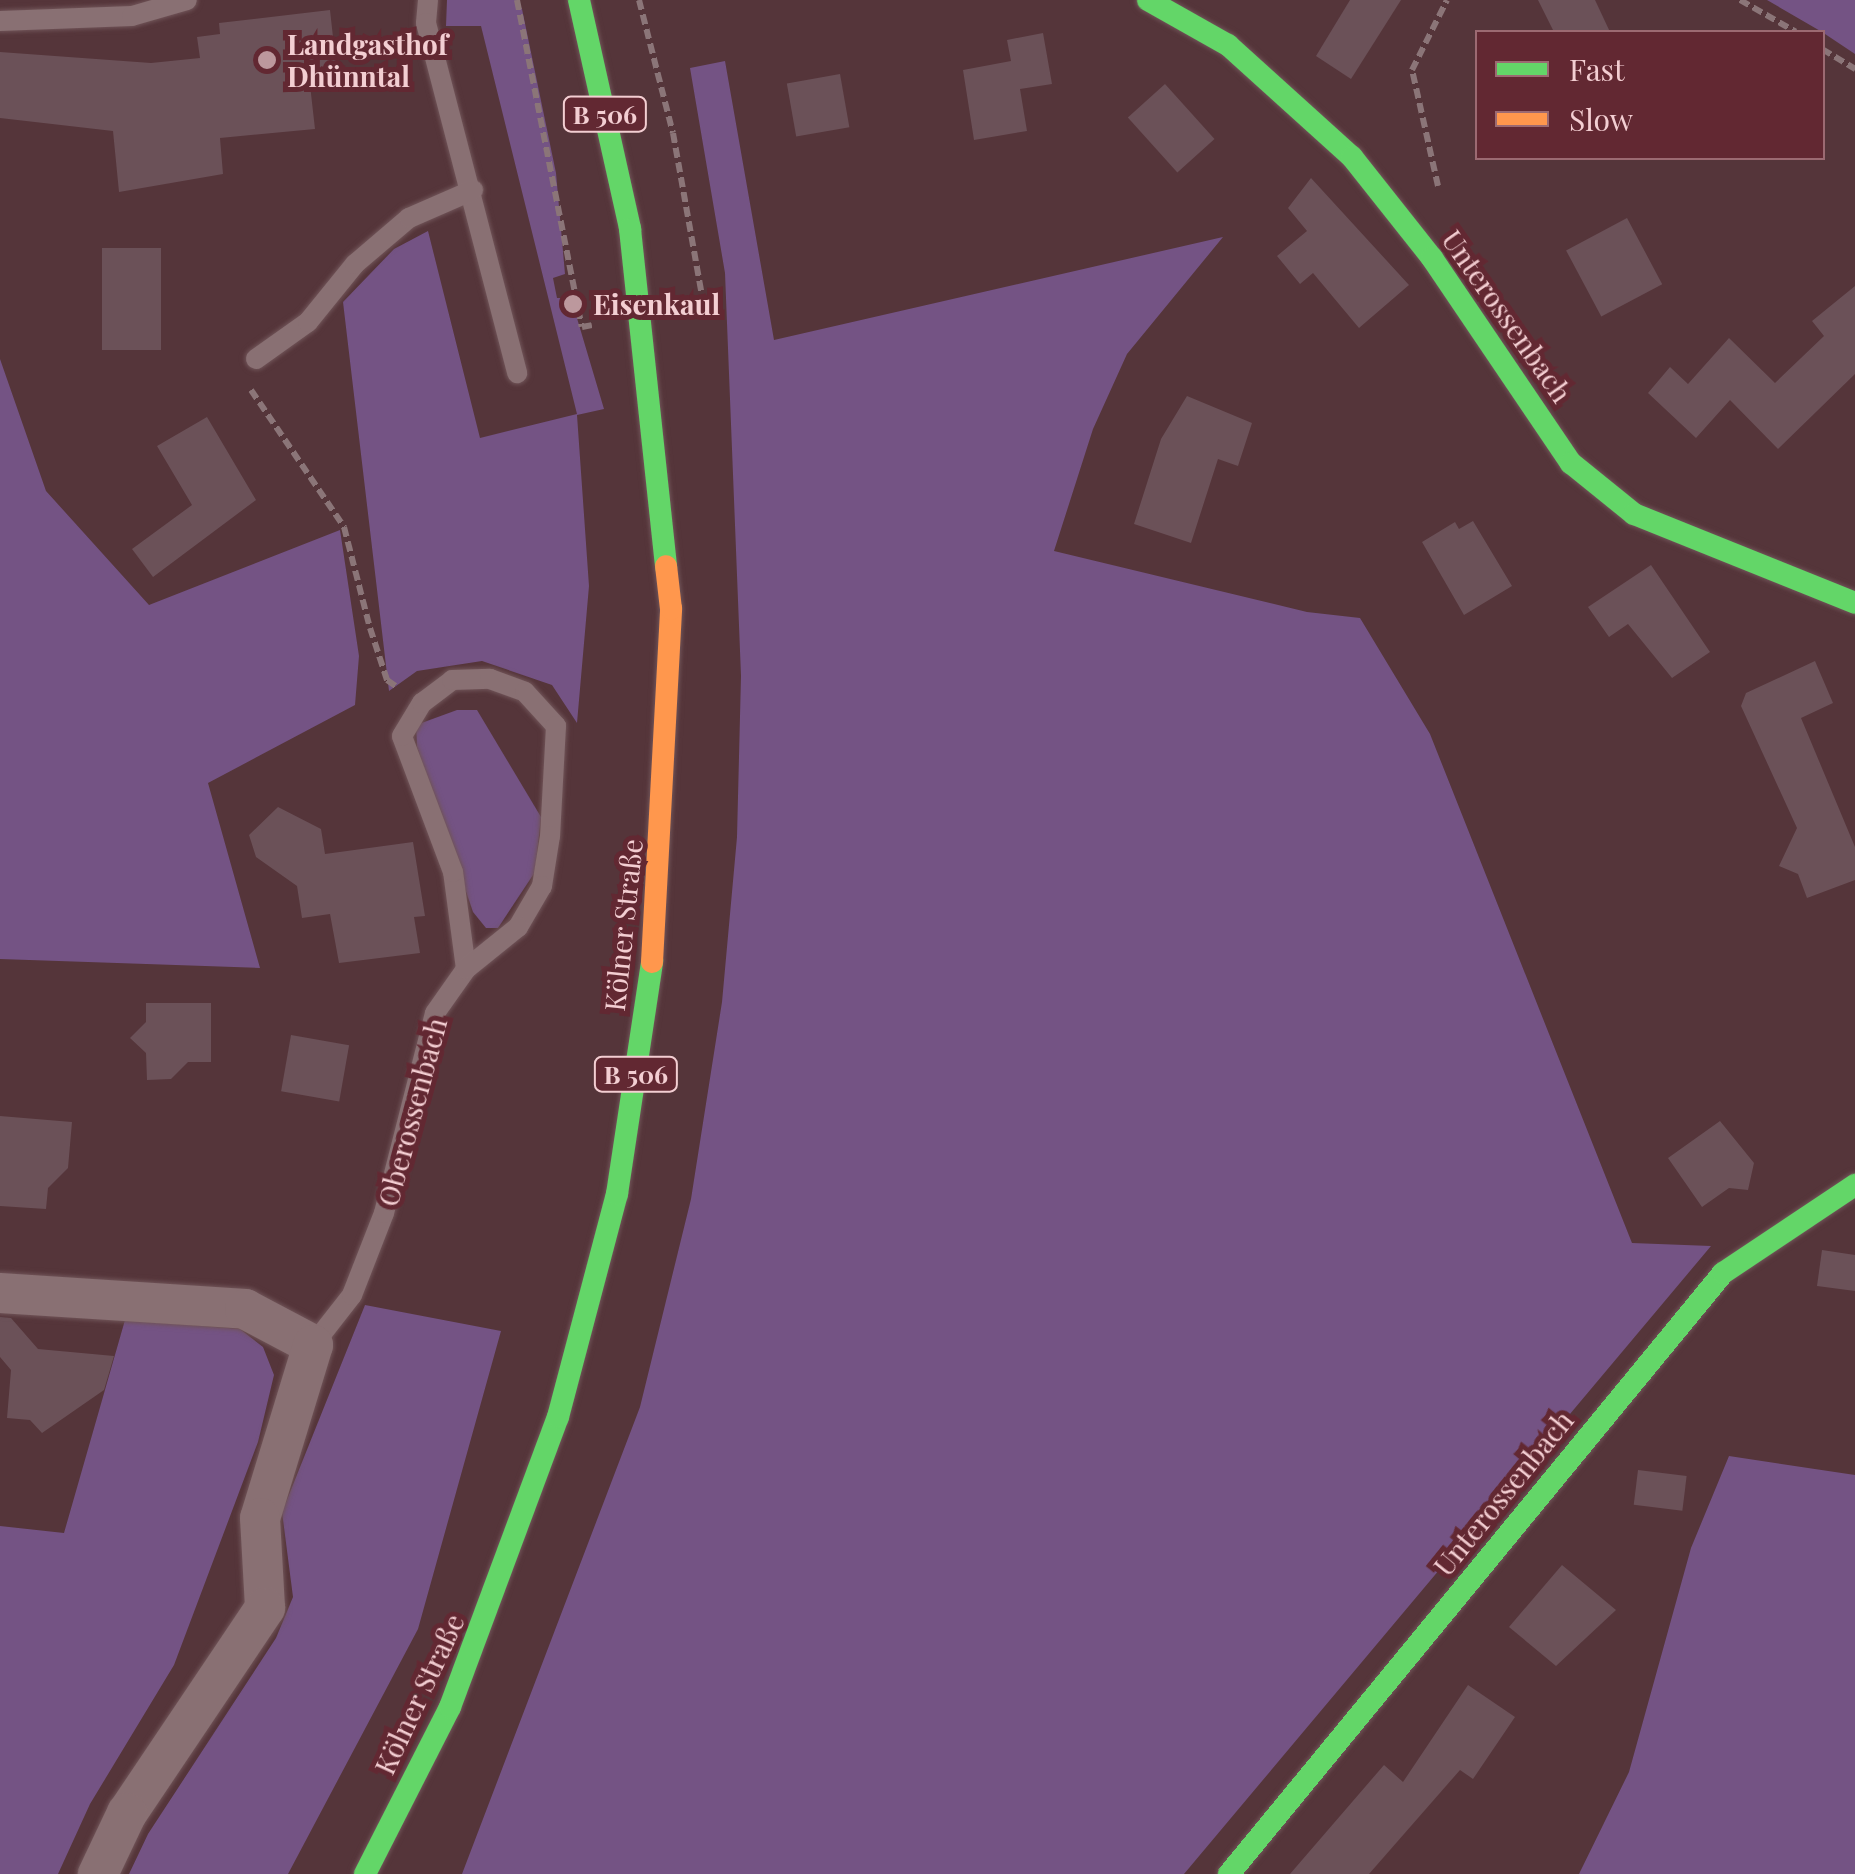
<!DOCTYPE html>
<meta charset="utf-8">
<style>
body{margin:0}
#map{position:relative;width:1855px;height:1874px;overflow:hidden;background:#55353a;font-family:"Playfair Display",serif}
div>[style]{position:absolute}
.green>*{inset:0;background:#745384}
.building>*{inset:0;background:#6b5158;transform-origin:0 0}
.path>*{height:6px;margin-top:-3px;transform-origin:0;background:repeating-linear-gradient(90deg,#8b7578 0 10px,transparent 0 15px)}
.roads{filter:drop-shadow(0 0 2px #705458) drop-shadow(0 0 2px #705458)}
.lane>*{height:20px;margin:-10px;padding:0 10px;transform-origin:10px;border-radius:10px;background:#897073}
.street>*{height:40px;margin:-20px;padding:0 20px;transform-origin:20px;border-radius:20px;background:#897073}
.fast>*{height:22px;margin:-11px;padding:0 11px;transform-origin:11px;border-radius:11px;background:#63d668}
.slow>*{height:22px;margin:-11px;padding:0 11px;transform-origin:11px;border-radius:11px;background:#ff974d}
.dots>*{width:28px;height:28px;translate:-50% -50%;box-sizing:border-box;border:5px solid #622832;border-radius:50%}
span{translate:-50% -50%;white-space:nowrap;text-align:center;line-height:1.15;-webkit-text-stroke:10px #622832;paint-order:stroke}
.shield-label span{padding:2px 8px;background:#622832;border:2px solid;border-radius:8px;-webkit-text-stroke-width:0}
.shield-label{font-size:25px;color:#f3ced2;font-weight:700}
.poi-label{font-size:28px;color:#f3ced2;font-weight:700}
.left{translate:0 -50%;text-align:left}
.street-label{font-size:28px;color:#f3ced2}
.legend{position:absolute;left:1475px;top:30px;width:350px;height:130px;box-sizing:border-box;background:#622832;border:2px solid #9c6a72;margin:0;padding:12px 18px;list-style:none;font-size:30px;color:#f3ced2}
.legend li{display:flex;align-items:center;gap:20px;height:50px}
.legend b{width:50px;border:2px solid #9c6a72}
</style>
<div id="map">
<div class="green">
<i style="clip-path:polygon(447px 0,517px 0,522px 9px,556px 173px,565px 274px,553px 278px,557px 298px,571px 298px,604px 409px,577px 415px,589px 586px,577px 723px,552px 685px,482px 661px,417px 671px,389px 691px,343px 302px,394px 249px,428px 231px,480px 438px,577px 414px,481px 26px,446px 26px)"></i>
<i style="clip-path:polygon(1767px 0,1855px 0,1855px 54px,1822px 32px)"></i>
<i style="clip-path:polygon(725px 61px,774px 340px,1223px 237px,1127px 354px,1093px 429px,1054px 551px,1307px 612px,1360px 618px,1430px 734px,1632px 1243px,1711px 1246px,1184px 1874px,462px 1874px,640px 1407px,691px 1199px,722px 1002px,737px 837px,741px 676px,725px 273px,690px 68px)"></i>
<i style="clip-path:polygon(0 359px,46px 491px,149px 605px,340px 530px,359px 656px,355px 705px,208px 783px,260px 968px,0 959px)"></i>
<i style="clip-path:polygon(457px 710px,477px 710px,541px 817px,535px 872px,498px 928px,486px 928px,473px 912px,417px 747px,416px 725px)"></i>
<i style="clip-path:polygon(365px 1305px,501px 1331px,418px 1629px,288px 1874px,129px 1874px,148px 1834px,276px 1638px,293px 1597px,282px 1512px)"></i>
<i style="clip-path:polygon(125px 1320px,240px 1329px,263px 1347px,274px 1375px,258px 1442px,174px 1665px,90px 1804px,58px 1874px,0 1874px,0 1526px,64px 1533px)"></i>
<i style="clip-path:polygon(1729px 1456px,1855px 1475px,1855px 1874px,1579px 1874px,1629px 1772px,1691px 1548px)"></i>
</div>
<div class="building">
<i style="clip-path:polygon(1350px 0,1401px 0,1351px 79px,1316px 56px)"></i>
<i style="clip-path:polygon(1538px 0,1595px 0,1610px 32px,1554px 32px)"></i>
<i style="clip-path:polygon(330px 10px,337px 73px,309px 76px,315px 129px,220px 138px,223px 174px,119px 192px,113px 131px,0 118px,0 52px,151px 63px,200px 58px,197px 37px,220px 34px,219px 23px)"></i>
<i style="clip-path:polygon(1043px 33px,1052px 84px,1020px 89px,1027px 131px,974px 140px,963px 70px,1011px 61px,1007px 40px)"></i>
<i style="left:840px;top:74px;width:54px;height:54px;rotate:80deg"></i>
<i style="left:1165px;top:84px;width:74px;height:50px;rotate:48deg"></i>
<i style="clip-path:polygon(1311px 178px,1409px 285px,1359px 328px,1313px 273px,1300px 284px,1277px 256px,1307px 231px,1288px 208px)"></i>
<i style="left:1627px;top:218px;width:75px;height:69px;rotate:62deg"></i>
<i style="left:102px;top:248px;width:59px;height:102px"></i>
<i style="clip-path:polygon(1855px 286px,1855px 374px,1778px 449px,1730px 400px,1696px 438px,1648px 393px,1670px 367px,1688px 384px,1729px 338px,1775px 383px,1824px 336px,1812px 321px)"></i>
<i style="clip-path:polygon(1187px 396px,1252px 423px,1238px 466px,1218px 459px,1191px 543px,1134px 524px,1161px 439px)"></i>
<i style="clip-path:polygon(207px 417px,256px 500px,153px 577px,132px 549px,192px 505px,157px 446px)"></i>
<i style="clip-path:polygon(1473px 521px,1512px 586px,1464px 615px,1422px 542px,1455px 522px,1459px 529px)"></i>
<i style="clip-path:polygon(1651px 565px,1710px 652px,1672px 678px,1628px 624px,1609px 637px,1588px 607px)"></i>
<i style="clip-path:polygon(1815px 661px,1833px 703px,1801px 718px,1855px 847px,1855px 880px,1807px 898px,1798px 874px,1779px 866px,1797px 828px,1741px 706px,1746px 693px)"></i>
<i style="clip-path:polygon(278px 807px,321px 829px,325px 854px,413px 842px,425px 916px,414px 917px,420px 953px,339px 963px,330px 914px,302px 918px,297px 886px,256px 857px,249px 835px)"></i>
<i style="clip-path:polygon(146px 1003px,211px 1003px,211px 1062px,188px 1062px,171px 1079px,147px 1080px,146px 1053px,130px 1038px,146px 1022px)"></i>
<i style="left:291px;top:1035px;width:59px;height:57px;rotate:10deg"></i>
<i style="clip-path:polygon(0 1116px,72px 1122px,68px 1168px,48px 1188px,46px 1209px,0 1206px)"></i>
<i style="clip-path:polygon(1720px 1121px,1754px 1163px,1748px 1190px,1729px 1188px,1702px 1207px,1668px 1158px)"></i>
<i style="clip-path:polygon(1822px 1250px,1855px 1255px,1855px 1291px,1817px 1286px)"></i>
<i style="clip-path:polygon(0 1317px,11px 1318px,38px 1349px,114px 1356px,104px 1390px,42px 1433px,30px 1420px,7px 1418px,11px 1370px,0 1357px)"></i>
<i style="left:1638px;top:1470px;width:49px;height:35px;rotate:7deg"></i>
<i style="clip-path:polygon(1562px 1565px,1616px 1610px,1556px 1666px,1509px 1627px)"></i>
<i style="clip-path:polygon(1468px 1685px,1515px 1717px,1473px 1779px,1460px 1770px,1369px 1874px,1290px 1874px,1384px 1765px,1403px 1782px)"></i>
</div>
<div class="path">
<i style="left:517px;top:0;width:333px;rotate:78.8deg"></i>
<i style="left:582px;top:327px;width:10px;rotate:-11deg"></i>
<i style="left:639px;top:0;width:137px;rotate:75.7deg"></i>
<i style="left:673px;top:133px;width:177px;rotate:79.9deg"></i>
<i style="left:704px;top:307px;width:21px;rotate:172deg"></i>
<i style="left:1740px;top:0;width:64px;rotate:29.7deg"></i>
<i style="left:1822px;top:49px;width:39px;rotate:31deg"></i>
<i style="left:1438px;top:186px;width:119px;rotate:-102.6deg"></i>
<i style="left:1412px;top:70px;width:78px;rotate:-63.4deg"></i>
<i style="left:251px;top:390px;width:166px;rotate:55.8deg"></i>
<i style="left:344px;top:527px;width:104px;rotate:75.6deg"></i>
<i style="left:370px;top:628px;width:55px;rotate:71.9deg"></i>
<i style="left:387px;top:680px;width:12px;rotate:35deg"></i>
</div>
<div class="roads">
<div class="lane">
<i style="left:428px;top:0;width:23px;rotate:95deg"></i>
<i style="left:426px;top:23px;width:362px;rotate:75.4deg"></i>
<i style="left:0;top:21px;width:132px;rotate:-2.2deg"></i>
<i style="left:132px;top:16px;width:57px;rotate:-16.2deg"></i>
<i style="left:256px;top:359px;width:64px;rotate:-35.4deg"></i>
<i style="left:308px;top:322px;width:75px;rotate:-51deg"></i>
<i style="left:355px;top:264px;width:71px;rotate:-40.4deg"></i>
<i style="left:409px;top:218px;width:70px;rotate:-23.6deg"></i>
<i style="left:313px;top:1345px;width:63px;rotate:-52deg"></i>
<i style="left:352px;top:1295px;width:88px;rotate:-68.7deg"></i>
<i style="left:384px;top:1213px;width:206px;rotate:-75.7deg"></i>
<i style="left:435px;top:1013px;width:54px;rotate:-54.8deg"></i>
<i style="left:466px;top:969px;width:98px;rotate:-97.6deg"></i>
<i style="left:453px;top:872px;width:145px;rotate:-110.6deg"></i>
<i style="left:402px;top:736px;width:39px;rotate:-59deg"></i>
<i style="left:422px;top:703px;width:38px;rotate:-37deg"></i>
<i style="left:452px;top:680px;width:38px;rotate:-2deg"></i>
<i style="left:490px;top:679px;width:37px;rotate:20deg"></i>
<i style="left:525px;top:692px;width:46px;rotate:47.6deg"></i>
<i style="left:556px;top:726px;width:110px;rotate:93.1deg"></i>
<i style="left:550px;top:836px;width:51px;rotate:99.1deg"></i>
<i style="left:542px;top:886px;width:48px;rotate:120.3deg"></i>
<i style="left:518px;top:927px;width:67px;rotate:141.1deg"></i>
</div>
<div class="street">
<i style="left:0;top:1293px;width:246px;rotate:3.7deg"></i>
<i style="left:245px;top:1309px;width:77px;rotate:27.9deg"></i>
<i style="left:313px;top:1345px;width:181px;rotate:107deg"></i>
<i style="left:260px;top:1518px;width:90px;rotate:86.8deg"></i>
<i style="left:265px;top:1608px;width:247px;rotate:123.9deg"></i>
<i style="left:127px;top:1813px;width:68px;rotate:115.4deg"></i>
</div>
<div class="fast">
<i style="left:579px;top:0;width:235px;rotate:77.4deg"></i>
<i style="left:630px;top:229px;width:339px;rotate:83.9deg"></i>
<i style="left:1148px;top:0;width:92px;rotate:29.4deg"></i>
<i style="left:1228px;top:45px;width:167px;rotate:42.1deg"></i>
<i style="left:1352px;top:157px;width:129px;rotate:51.6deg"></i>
<i style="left:1432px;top:258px;width:248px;rotate:55.9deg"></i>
<i style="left:1571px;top:463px;width:81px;rotate:39deg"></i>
<i style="left:1634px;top:514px;width:238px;rotate:21.9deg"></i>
<i style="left:365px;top:1874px;width:187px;rotate:-63deg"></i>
<i style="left:450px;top:1707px;width:309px;rotate:-69.6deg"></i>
<i style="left:558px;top:1417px;width:231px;rotate:-75.2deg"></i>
<i style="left:617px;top:1194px;width:235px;rotate:-81.4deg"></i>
<i style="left:1229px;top:1874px;width:778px;rotate:-50.58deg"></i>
<i style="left:1723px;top:1273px;width:159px;rotate:-33.7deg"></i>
</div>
<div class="slow">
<i style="left:652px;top:962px;width:354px;rotate:-86.9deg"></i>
<i style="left:671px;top:609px;width:43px;rotate:-96.6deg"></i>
</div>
</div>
<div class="dots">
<i style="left:267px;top:60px;background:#bc989d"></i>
<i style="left:573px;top:304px;background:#bc989d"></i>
</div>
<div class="shield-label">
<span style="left:605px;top:114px">B 506</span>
<span style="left:636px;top:1074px">B 506</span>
</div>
<div class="poi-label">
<span class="left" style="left:287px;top:60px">Landgasthof<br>Dhünntal</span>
<span class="left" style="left:593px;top:304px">Eisenkaul</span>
</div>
<div class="street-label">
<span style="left:1507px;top:316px;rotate:55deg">Unterossenbach</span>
<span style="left:623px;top:925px;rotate:-84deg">Kölner Straße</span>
<span style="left:412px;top:1112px;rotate:-75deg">Oberossenbach</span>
<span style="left:1503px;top:1493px;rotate:-51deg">Unterossenbach</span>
<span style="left:419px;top:1694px;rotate:-65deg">Kölner Straße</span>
</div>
<ul class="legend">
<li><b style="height:12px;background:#63d668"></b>Fast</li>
<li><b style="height:12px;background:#ff974d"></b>Slow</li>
</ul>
</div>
